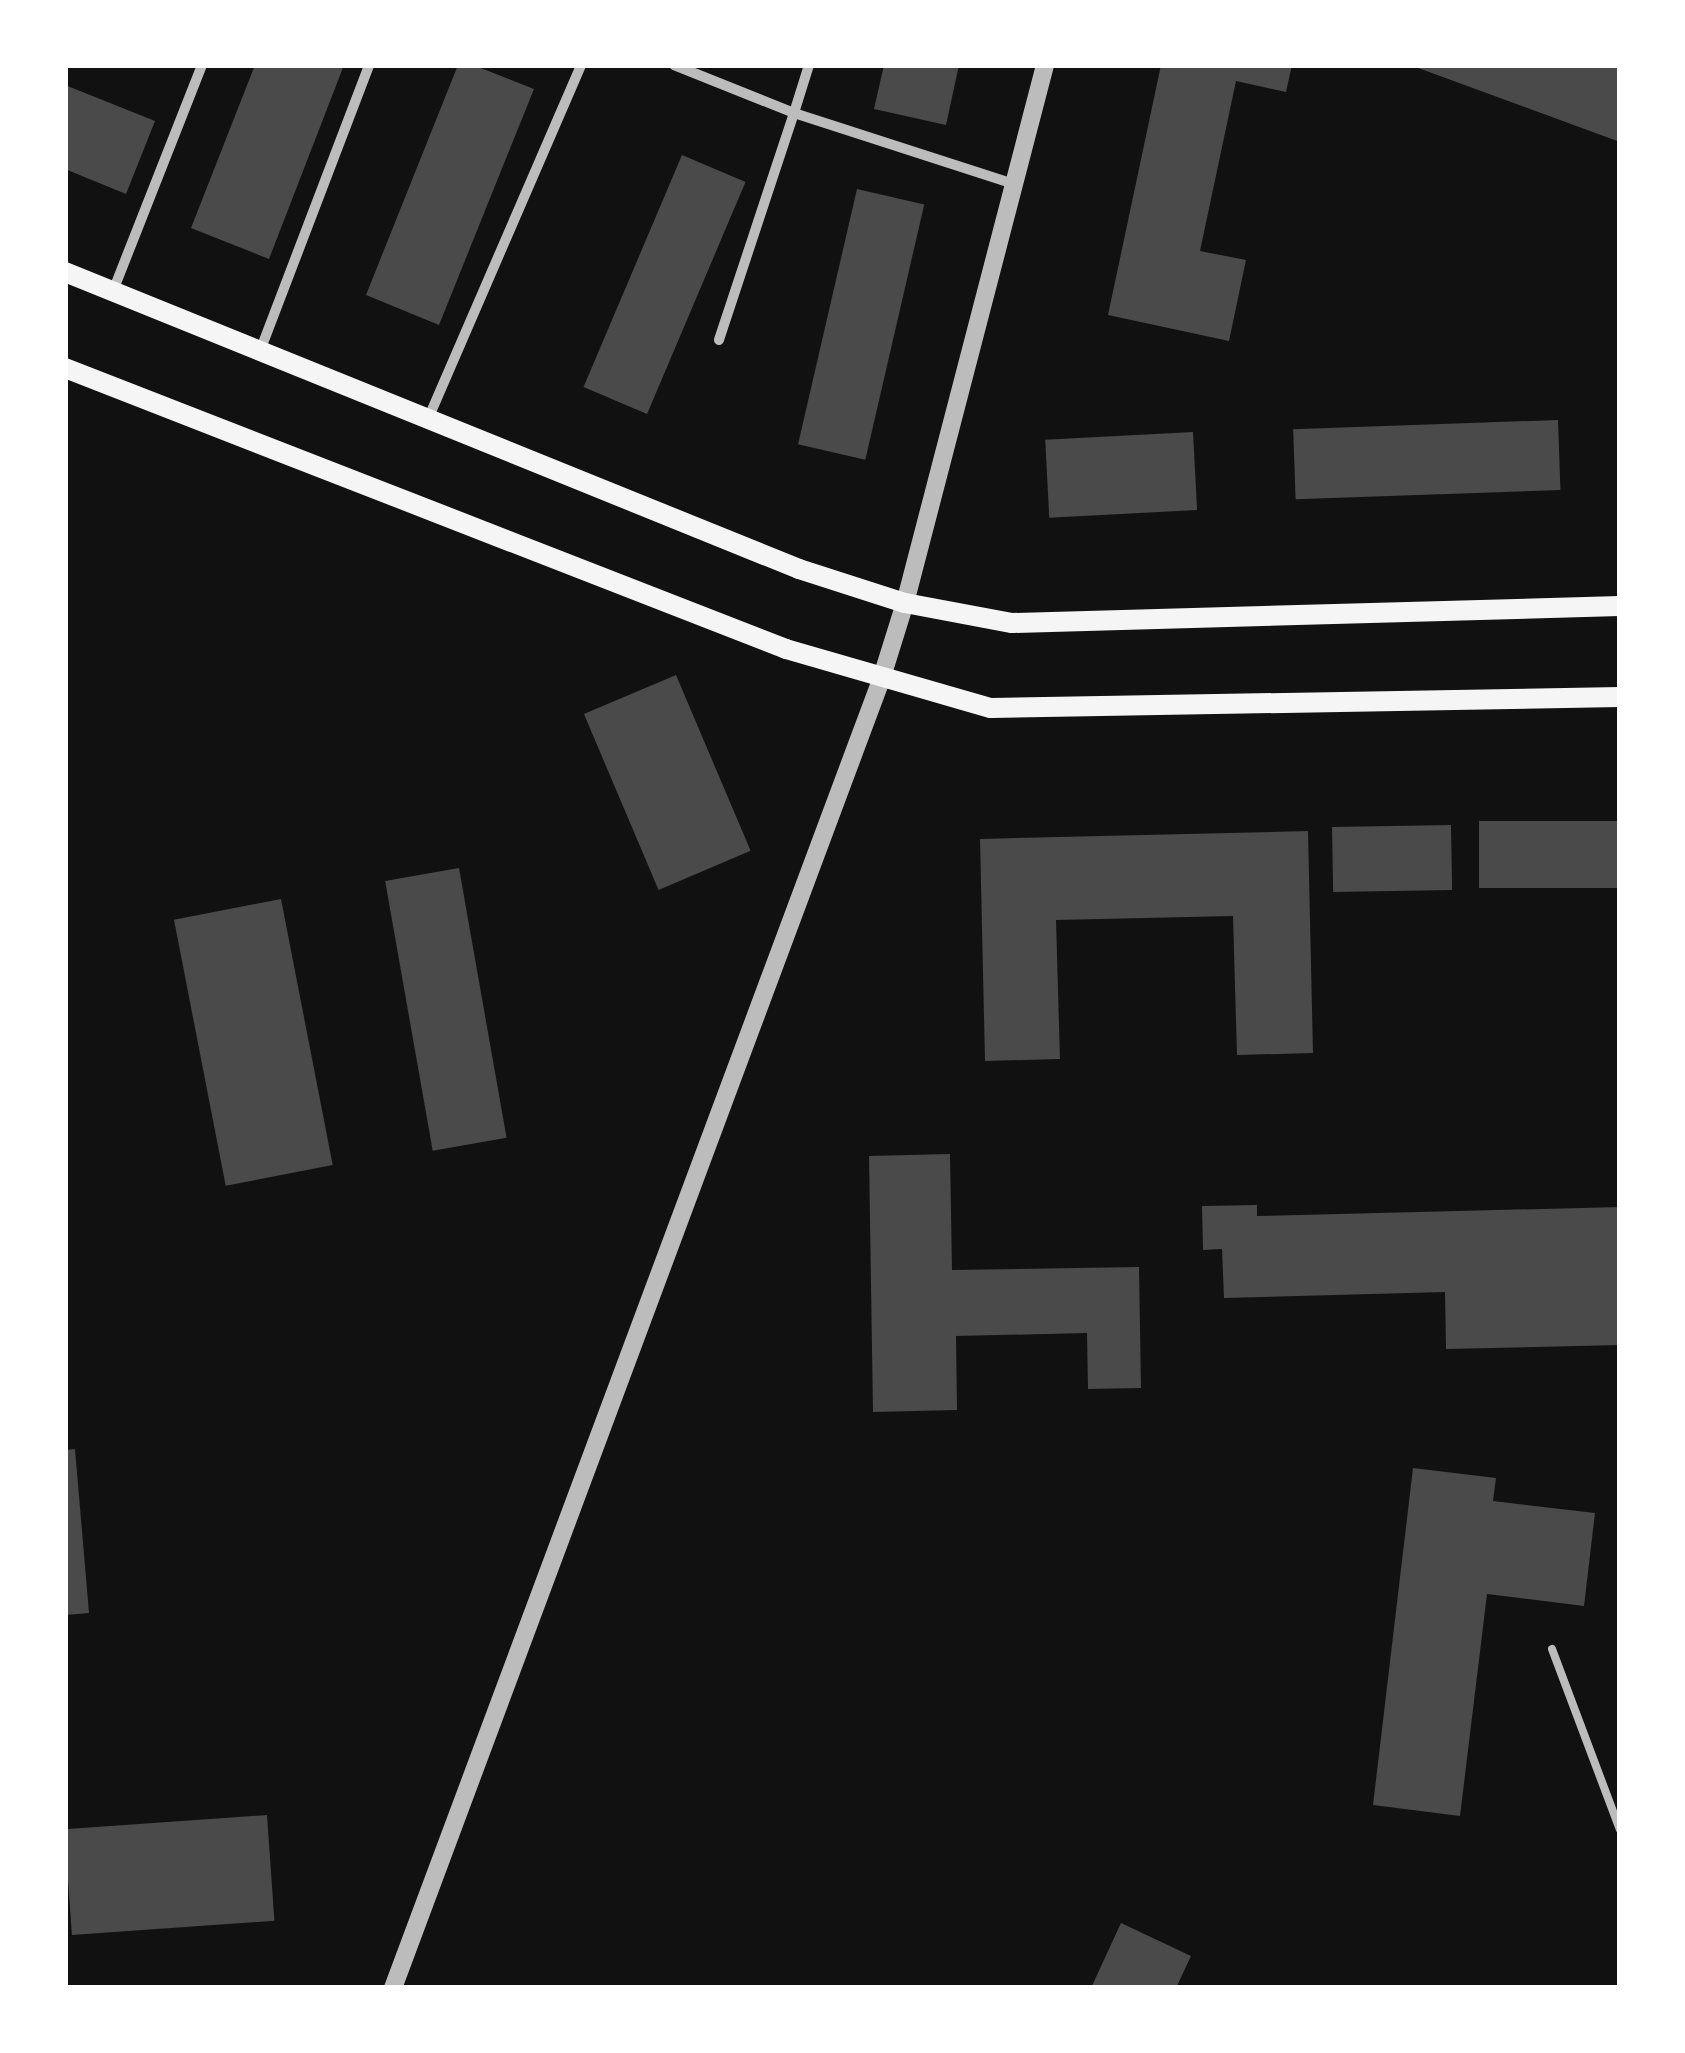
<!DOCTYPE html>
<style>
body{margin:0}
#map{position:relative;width:1685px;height:2053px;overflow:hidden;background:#111;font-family:"Work Sans",sans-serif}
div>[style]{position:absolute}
.building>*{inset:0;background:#4a4a4a;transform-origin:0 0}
.service>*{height:8px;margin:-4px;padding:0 4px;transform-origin:4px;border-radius:4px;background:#bcbcbc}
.minor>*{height:10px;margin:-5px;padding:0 5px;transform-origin:5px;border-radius:5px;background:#bcbcbc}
.tertiary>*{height:18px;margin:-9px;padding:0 9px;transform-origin:9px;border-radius:9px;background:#bcbcbc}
.secondary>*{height:20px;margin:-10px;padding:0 10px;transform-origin:10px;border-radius:10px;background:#f5f5f5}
span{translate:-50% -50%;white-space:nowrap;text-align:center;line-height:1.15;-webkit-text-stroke:9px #fff;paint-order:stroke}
.frame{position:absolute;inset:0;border:68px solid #fff;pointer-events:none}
</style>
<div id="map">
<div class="building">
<i style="clip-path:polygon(255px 65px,344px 65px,269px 259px,191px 228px)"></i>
<i style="clip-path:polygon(458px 65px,473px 65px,534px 89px,439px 325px,366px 295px)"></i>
<i style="clip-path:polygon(884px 65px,959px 65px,946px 125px,874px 109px)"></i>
<i style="clip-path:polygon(1161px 65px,1292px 65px,1286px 92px,1236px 81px,1200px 251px,1246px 260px,1229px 341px,1108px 315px)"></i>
<i style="clip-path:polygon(1411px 65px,1620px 68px,1620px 142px,1410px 65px)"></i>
<i style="clip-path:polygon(65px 85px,155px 121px,126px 194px,65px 169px)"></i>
<i style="left:682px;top:155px;width:69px;height:252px;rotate:23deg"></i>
<i style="left:857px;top:189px;width:69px;height:262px;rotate:13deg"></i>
<i style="left:1558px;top:420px;width:70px;height:265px;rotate:88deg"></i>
<i style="left:1193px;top:432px;width:78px;height:148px;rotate:87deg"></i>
<i style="left:676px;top:675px;width:191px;height:100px;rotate:67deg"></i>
<i style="left:1620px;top:821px;width:67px;height:141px;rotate:90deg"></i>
<i style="left:1451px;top:825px;width:65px;height:119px;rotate:89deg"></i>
<i style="clip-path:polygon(1308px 831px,1313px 1053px,1237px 1055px,1233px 916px,1056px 920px,1060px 1059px,985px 1061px,980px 839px)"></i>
<i style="left:459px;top:868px;width:274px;height:75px;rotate:80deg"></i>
<i style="left:281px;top:899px;width:271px;height:109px;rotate:79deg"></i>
<i style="clip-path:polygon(950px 1154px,952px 1270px,1139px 1267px,1141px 1388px,1088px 1389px,1087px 1333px,956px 1336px,957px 1410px,873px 1412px,869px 1156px)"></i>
<i style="clip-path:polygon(1257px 1205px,1257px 1216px,1620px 1207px,1620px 1345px,1446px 1349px,1445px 1292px,1224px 1298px,1222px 1249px,1203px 1250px,1202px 1206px)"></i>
<i style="clip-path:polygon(75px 1449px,89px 1613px,65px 1615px,65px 1450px)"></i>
<i style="clip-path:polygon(1413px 1468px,1496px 1478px,1493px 1501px,1595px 1513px,1584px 1606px,1487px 1594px,1460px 1816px,1373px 1805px)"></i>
<i style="left:267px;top:1815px;width:106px;height:203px;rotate:86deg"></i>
<i style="clip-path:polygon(1121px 1923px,1191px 1956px,1176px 1988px,1091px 1988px)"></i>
</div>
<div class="service">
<i style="left:1552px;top:1649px;width:193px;rotate:69.4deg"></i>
</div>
<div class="minor">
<i style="left:674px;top:65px;width:129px;rotate:21.8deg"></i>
<i style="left:794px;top:113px;width:239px;rotate:108.3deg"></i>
<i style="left:809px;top:65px;width:50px;rotate:107.4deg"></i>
<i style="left:794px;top:113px;width:231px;rotate:17.9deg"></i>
<i style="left:113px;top:291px;width:243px;rotate:-68.5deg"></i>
<i style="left:260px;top:351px;width:306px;rotate:-69.1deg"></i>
<i style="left:428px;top:419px;width:386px;rotate:-66.6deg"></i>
</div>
<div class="tertiary">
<i style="left:393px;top:1988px;width:1396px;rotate:-69.54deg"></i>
<i style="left:881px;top:680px;width:81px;rotate:-72.7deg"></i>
<i style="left:905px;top:603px;width:556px;rotate:-75.41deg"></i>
</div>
<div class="secondary">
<i style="left:65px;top:272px;width:792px;rotate:22.03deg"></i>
<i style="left:799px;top:569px;width:111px;rotate:17.8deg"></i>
<i style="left:905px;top:603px;width:109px;rotate:10.6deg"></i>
<i style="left:1012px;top:623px;width:608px;rotate:-1.6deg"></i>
<i style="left:65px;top:368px;width:774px;rotate:21.29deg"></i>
<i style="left:786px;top:649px;width:213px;rotate:16.1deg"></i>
<i style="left:991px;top:708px;width:629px;rotate:-1deg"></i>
</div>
<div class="frame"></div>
</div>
